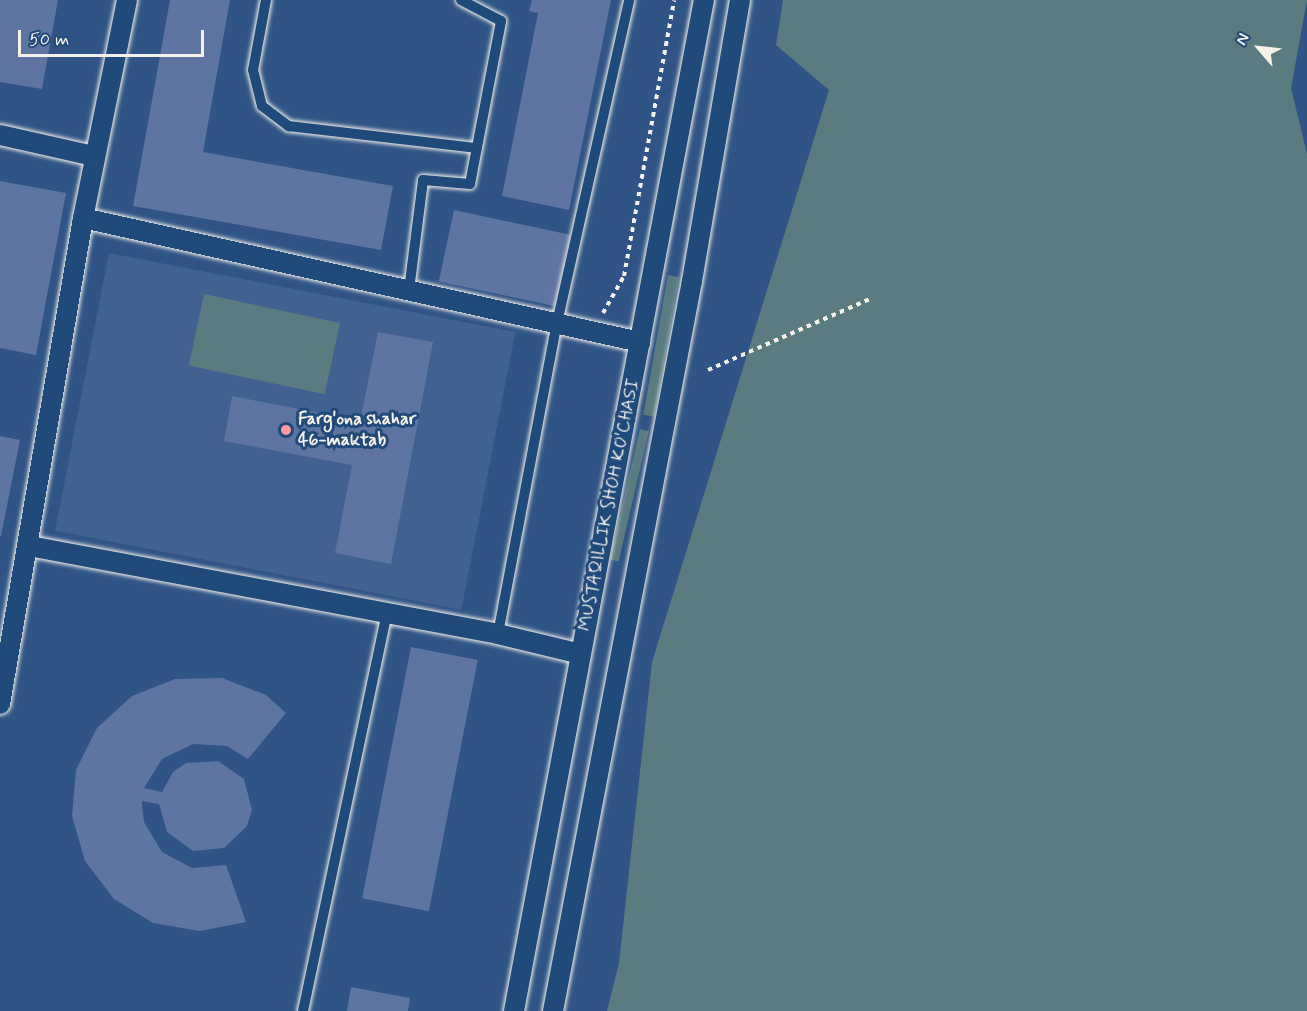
<!DOCTYPE html>
<style>
body{margin:0}
#map{position:relative;width:1307px;height:1011px;overflow:hidden;background:#2f5485;font-family:Mynerve,sans-serif}
div>[style]{position:absolute}
.built>*{inset:0;background:#416190;transform-origin:0 0}
.green>*{inset:0;background:#5a7b7f;transform-origin:0 0}
.building>*{inset:0;background:#5e75a2;transform-origin:0 0}
.path>*{height:4px;margin-top:-2px;transform-origin:0;background:repeating-linear-gradient(90deg,#f4f1e8 0 4.5px,transparent 0 9px)}
.roads{filter:drop-shadow(0 0 2px #f4f1e8) drop-shadow(0 0 2px #f4f1e8)}
.lane>*{height:10px;margin:-5px;padding:0 5px;transform-origin:5px;border-radius:5px;background:#1f4a7a}
.street>*{height:20px;margin:-10px;padding:0 10px;transform-origin:10px;border-radius:10px;background:#1f4a7a}
.dots>*{width:16px;height:16px;translate:-50% -50%;box-sizing:border-box;border:3px solid #1f4a7a;border-radius:50%}
span{translate:-50% -50%;white-space:nowrap;text-align:center;line-height:1.15;-webkit-text-stroke:6px #1f4a7a;paint-order:stroke}
.poi-label{font-size:18px;color:#f4f1e8;font-weight:700}
.left{translate:0 -50%;text-align:left}
.street-label{font-size:18px;color:#f4f1e8}
.north{position:absolute;left:1229px;top:18px;width:60px;height:60px;-webkit-text-stroke:4px #1f4a7a;paint-order:stroke;rotate:298deg;font-size:16px;font-weight:700;line-height:24px;text-align:center;color:#f4f1e8}
.north::after{content:'';display:block;margin:auto;width:21px;height:27px;background:#f4f1e8;clip-path:polygon(50% 0,100% 100%,50% 72%,0 100%)}
.scale{position:absolute;left:18px;top:30px;width:186px;height:27px;box-sizing:border-box;border:3px solid #f4f1e8;border-top:0;padding-left:8px;font-size:18px;line-height:21px;white-space:nowrap;color:#f4f1e8;-webkit-text-stroke:4px #1f4a7a;paint-order:stroke}
</style>
<div id="map">
<div class="built">
<i style="left:109px;top:253px;width:414px;height:283px;rotate:11deg"></i>
</div>
<div class="green">
<i style="clip-path:polygon(783px 0,1307px 0,1291px 88px,1307px 154px,1307px 1011px,607px 1011px,619px 963px,652px 662px,829px 90px,776px 45px)"></i>
<i style="left:668px;top:275px;width:11px;height:142px;rotate:10deg"></i>
<i style="left:204px;top:294px;width:139px;height:73px;rotate:12deg"></i>
<i style="left:640px;top:429px;width:9px;height:134px;rotate:13deg"></i>
</div>
<div class="building">
<i style="clip-path:polygon(0 0,58px 0,42px 89px,0 82px)"></i>
<i style="clip-path:polygon(170px 0,230px 0,203px 152px,393px 186px,381px 250px,133px 206px)"></i>
<i style="clip-path:polygon(532px 0,611px 0,569px 210px,502px 196px,538px 13px,529px 11px)"></i>
<i style="clip-path:polygon(0 181px,66px 193px,36px 355px,0 348px)"></i>
<i style="left:454px;top:210px;width:119px;height:73px;rotate:12deg"></i>
<i style="clip-path:polygon(378px 332px,433px 342px,391px 564px,335px 553px,352px 465px,224px 441px,232px 396px,360px 421px)"></i>
<i style="clip-path:polygon(0 436px,20px 440px,1px 536px,0 536px)"></i>
<i style="left:411px;top:647px;width:68px;height:256px;rotate:11deg"></i>
<i style="clip-path:polygon(222px 678px,266px 695px,286px 713px,248px 759px,227px 746px,193px 744px,162px 759px,144px 788px,162px 792px,173px 772px,186px 763px,218px 761px,244px 779px,252px 810px,247px 826px,224px 848px,193px 851px,167px 832px,159px 804px,142px 801px,142px 805px,144px 822px,162px 852px,192px 868px,226px 865px,246px 922px,200px 931px,153px 923px,114px 899px,85px 861px,72px 816px,76px 770px,97px 728px,132px 696px,175px 679px)"></i>
<i style="clip-path:polygon(351px 987px,410px 998px,408px 1011px,347px 1011px)"></i>
</div>
<div class="path">
<i style="left:603px;top:313px;width:43px;rotate:-60.4deg"></i>
<i style="left:624px;top:276px;width:280px;rotate:-79.7deg"></i>
<i style="left:708px;top:370px;width:177px;rotate:-23.7deg"></i>
</div>
<div class="roads">
<div class="lane">
<i style="left:266px;top:0;width:71px;rotate:100.5deg"></i>
<i style="left:253px;top:70px;width:37px;rotate:76deg"></i>
<i style="left:262px;top:106px;width:34px;rotate:37deg"></i>
<i style="left:289px;top:126px;width:189px;rotate:6.7deg"></i>
<i style="left:409px;top:290px;width:111px;rotate:-82.7deg"></i>
<i style="left:423px;top:180px;width:47px;rotate:4.9deg"></i>
<i style="left:470px;top:184px;width:166px;rotate:-79.2deg"></i>
<i style="left:501px;top:21px;width:45px;rotate:-152.3deg"></i>
<i style="left:498px;top:634px;width:317px;rotate:-79.3deg"></i>
<i style="left:557px;top:323px;width:331px;rotate:-77.4deg"></i>
<i style="left:303px;top:1011px;width:406px;rotate:-78.1deg"></i>
</div>
<div class="street">
<i style="left:127px;top:0;width:222px;rotate:101.4deg"></i>
<i style="left:83px;top:218px;width:571px;rotate:12.55deg"></i>
<i style="left:0;top:135px;width:95px;rotate:12.7deg"></i>
<i style="left:29px;top:546px;width:477px;rotate:10.6deg"></i>
<i style="left:498px;top:634px;width:85px;rotate:13.5deg"></i>
<i style="left:0;top:704px;width:493px;rotate:-80.3deg"></i>
<i style="left:514px;top:1011px;width:1029px;rotate:-79.36deg"></i>
<i style="left:553px;top:1011px;width:743px;rotate:-79.22deg"></i>
<i style="left:692px;top:281px;width:285px;rotate:-80.3deg"></i>
</div>
</div>
<div class="dots">
<i style="left:286px;top:430px;background:#ff9aa2"></i>
</div>
<div class="poi-label">
<span class="left" style="left:298px;top:430px">Farg'ona shahar<br>46-maktab</span>
</div>
<div class="street-label">
<span style="left:609px;top:505px;rotate:-79deg">MUSTAQILLIK SHOH KO'CHASI</span>
</div>
<div class="north">N</div>
<div class="scale">50 m</div>
</div>
